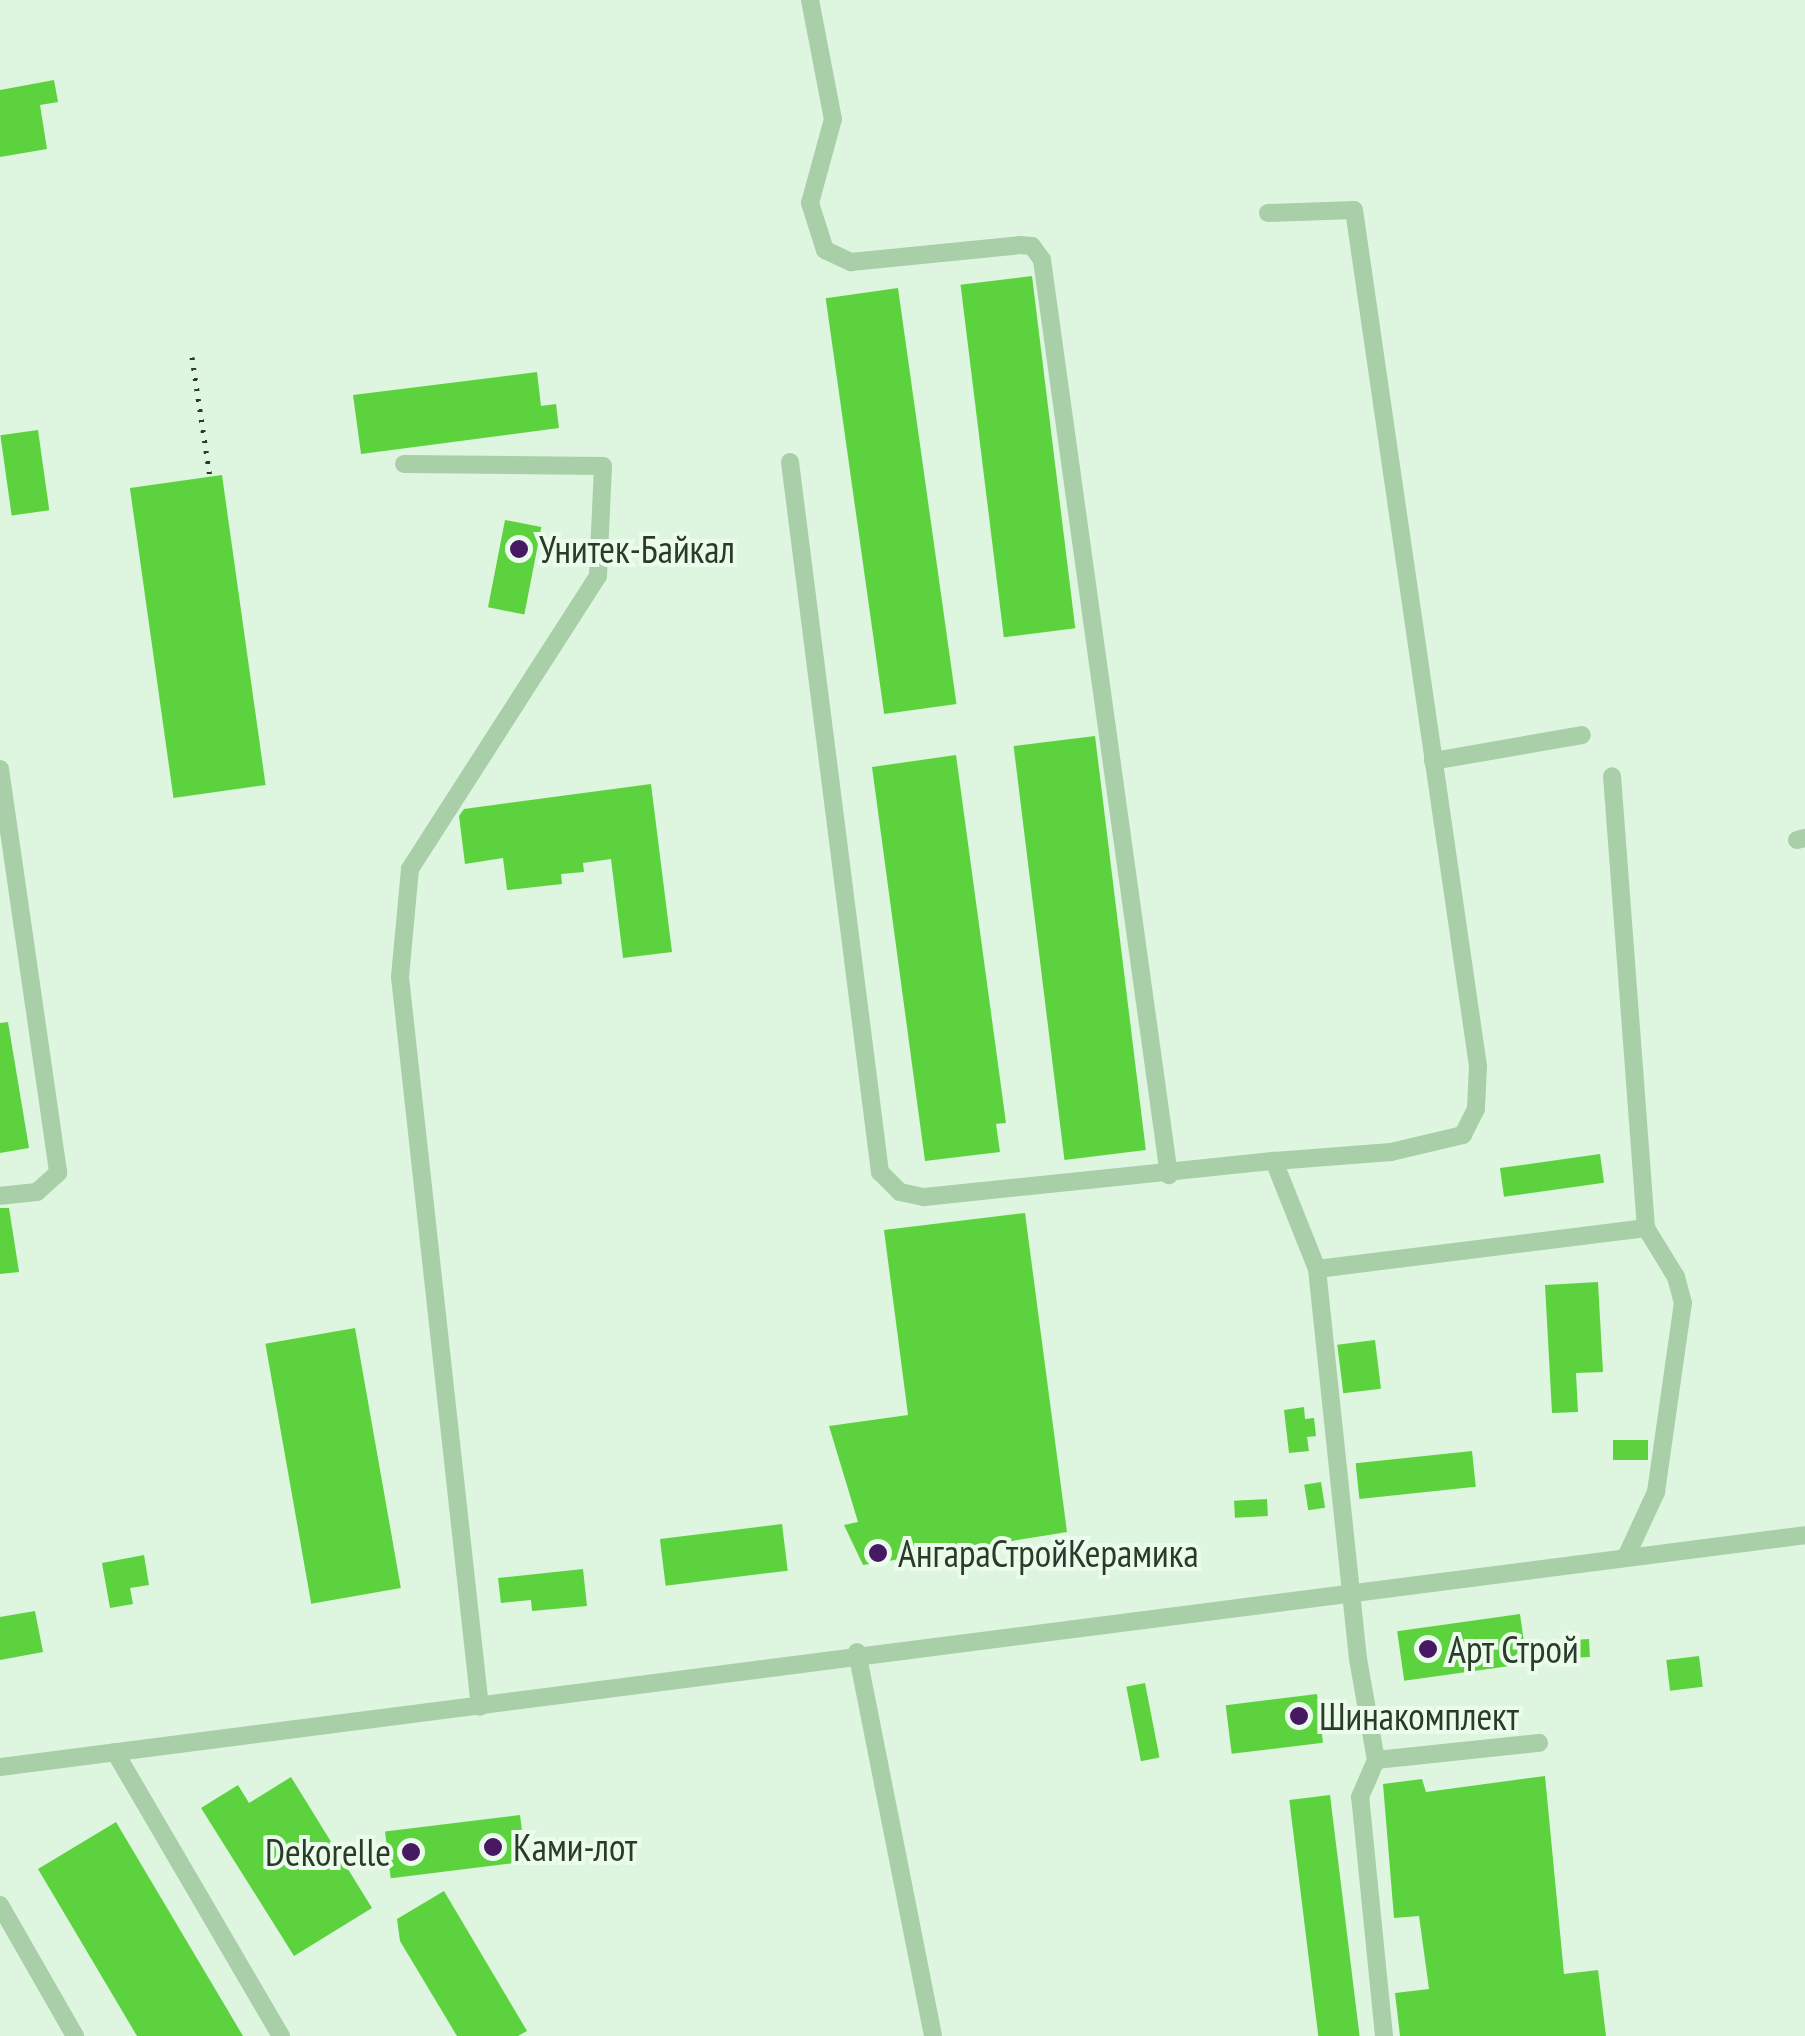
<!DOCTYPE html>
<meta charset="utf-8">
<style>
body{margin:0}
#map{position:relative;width:1805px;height:2036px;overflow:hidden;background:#def5e0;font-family:"PT Sans Narrow",sans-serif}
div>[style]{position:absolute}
.building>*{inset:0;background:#5cd33e;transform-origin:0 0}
.minor>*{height:18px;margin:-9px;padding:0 9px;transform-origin:9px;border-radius:9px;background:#a8cfa8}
.rail>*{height:5px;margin-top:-2.5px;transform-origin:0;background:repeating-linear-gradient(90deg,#2b3b29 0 2.5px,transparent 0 10.5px)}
.dots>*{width:28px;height:28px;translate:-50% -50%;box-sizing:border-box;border:5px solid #ebfced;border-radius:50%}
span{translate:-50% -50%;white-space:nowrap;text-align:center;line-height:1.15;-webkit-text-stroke:8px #ebfced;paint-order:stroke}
.poi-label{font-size:38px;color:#2b3b29}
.left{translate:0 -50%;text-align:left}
.right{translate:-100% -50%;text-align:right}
</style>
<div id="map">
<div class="building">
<i style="clip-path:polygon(54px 80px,58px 102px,40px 105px,47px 149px,0 157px,0 90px)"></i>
<i style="left:1032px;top:276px;width:355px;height:72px;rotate:83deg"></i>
<i style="left:898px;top:288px;width:420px;height:73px;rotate:82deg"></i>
<i style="clip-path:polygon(537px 372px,541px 406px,556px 404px,559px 428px,361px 454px,353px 395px)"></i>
<i style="left:38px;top:430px;width:81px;height:38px;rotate:82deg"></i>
<i style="left:222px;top:475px;width:313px;height:93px;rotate:82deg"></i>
<i style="left:505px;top:520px;width:37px;height:89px;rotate:11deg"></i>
<i style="left:1095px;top:736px;width:417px;height:82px;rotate:83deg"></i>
<i style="clip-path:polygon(956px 755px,1006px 1123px,996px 1124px,1000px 1152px,925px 1161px,872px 767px)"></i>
<i style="clip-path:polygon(651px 784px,672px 952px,623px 958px,611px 859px,583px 863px,584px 872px,561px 874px,562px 884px,507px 890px,503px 858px,465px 864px,459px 816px,464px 809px)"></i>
<i style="clip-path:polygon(8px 1022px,29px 1148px,0 1153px,0 1023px)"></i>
<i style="left:1600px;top:1154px;width:29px;height:101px;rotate:82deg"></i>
<i style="clip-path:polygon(0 1208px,9px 1208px,19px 1272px,0 1274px)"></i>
<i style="clip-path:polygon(1025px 1213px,1067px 1532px,863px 1565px,844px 1525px,858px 1522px,829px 1426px,908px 1415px,884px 1230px)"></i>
<i style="clip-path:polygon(1598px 1282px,1603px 1372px,1576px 1373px,1578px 1412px,1552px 1413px,1545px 1285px)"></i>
<i style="left:355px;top:1328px;width:264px;height:91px;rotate:80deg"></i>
<i style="left:1375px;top:1340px;width:49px;height:38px;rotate:83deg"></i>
<i style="clip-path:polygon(1304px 1407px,1305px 1419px,1314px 1418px,1316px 1436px,1307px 1437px,1309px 1451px,1289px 1453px,1284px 1410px)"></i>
<i style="left:1648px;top:1440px;width:20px;height:35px;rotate:90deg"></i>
<i style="left:1472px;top:1451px;width:36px;height:117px;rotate:84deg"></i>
<i style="left:1321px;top:1482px;width:26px;height:17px;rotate:81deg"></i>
<i style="left:1267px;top:1499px;width:17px;height:33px;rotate:87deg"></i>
<i style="left:782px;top:1524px;width:47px;height:123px;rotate:83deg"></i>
<i style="clip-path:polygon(144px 1555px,149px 1585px,130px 1588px,133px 1604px,110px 1608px,102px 1563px)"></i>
<i style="clip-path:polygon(583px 1569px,587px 1606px,532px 1611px,531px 1600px,501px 1603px,498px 1578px)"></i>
<i style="clip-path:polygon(35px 1611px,43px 1652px,0 1660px,0 1617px)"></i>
<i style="left:1520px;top:1614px;width:50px;height:124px;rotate:82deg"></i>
<i style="left:1589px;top:1639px;width:18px;height:17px;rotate:87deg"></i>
<i style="left:1699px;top:1656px;width:31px;height:33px;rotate:83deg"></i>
<i style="left:1145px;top:1683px;width:76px;height:19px;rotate:79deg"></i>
<i style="left:1317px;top:1694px;width:49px;height:92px;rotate:83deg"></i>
<i style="clip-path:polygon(1545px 1776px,1564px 1974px,1598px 1970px,1606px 2036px,1400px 2036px,1395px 1993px,1429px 1989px,1419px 1916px,1394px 1918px,1383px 1784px,1422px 1779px,1426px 1792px)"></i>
<i style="clip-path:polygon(291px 1777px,372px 1908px,294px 1956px,201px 1808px,238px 1785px,249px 1803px)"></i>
<i style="left:1330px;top:1795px;width:243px;height:41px;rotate:83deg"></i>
<i style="left:520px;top:1815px;width:47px;height:136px;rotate:83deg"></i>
<i style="clip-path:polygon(116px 1822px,243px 2036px,137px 2036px,38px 1869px)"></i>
<i style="clip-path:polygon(444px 1891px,527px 2031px,518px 2036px,457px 2036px,400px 1941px,397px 1919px)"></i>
</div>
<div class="minor">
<i style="left:810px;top:0;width:121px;rotate:79.1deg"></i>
<i style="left:833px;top:119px;width:87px;rotate:105.3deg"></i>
<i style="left:810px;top:203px;width:49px;rotate:72.3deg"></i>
<i style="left:825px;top:250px;width:29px;rotate:25deg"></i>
<i style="left:851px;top:262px;width:170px;rotate:-5.7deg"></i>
<i style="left:1020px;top:245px;width:12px;rotate:5deg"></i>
<i style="left:1032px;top:246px;width:17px;rotate:54deg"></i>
<i style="left:1042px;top:260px;width:924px;rotate:82.1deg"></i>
<i style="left:1268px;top:213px;width:86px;rotate:-2deg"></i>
<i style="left:1354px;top:210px;width:865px;rotate:81.76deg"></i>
<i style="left:1478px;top:1066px;width:43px;rotate:92.7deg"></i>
<i style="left:1476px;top:1109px;width:29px;rotate:117deg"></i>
<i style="left:1463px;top:1135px;width:74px;rotate:166.7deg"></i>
<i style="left:1391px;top:1152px;width:117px;rotate:175.6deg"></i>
<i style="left:790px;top:462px;width:716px;rotate:82.78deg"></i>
<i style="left:880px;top:1172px;width:28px;rotate:45deg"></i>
<i style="left:900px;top:1192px;width:25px;rotate:12deg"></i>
<i style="left:924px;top:1197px;width:352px;rotate:-5.9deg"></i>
<i style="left:1274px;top:1161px;width:116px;rotate:68.3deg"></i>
<i style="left:404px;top:464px;width:199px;rotate:0.6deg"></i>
<i style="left:603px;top:466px;width:110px;rotate:92.6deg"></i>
<i style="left:598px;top:576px;width:348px;rotate:122.7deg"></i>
<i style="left:410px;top:869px;width:108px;rotate:95.3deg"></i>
<i style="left:400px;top:977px;width:734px;rotate:83.75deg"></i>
<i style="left:1433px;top:761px;width:151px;rotate:-9.9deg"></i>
<i style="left:0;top:769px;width:408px;rotate:81.8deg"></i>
<i style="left:58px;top:1173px;width:28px;rotate:138deg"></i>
<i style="left:37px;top:1192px;width:37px;rotate:174deg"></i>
<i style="left:1797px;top:840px;width:8px;rotate:-14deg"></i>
<i style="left:1626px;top:1557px;width:72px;rotate:-65.2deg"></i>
<i style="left:1656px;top:1492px;width:191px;rotate:-81.9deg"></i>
<i style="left:1683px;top:1303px;width:27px;rotate:-105deg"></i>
<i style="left:1676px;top:1277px;width:57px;rotate:-121.5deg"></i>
<i style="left:857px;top:1652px;width:391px;rotate:78.8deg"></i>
<i style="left:115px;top:1752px;width:329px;rotate:59.7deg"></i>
<i style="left:1376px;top:1760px;width:164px;rotate:-6deg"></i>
<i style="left:0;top:1767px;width:1820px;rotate:-7.32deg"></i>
<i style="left:0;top:1905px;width:151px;rotate:60.2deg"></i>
<i style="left:1384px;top:2036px;width:240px;rotate:-95.7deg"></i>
<i style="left:1360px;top:1797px;width:40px;rotate:-66.6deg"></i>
<i style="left:1376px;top:1760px;width:103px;rotate:-100.1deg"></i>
<i style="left:1358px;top:1659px;width:392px;rotate:-96deg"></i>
<i style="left:1317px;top:1269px;width:332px;rotate:-7.1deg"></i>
<i style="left:1646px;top:1228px;width:453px;rotate:-94.3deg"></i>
</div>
<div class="rail">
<i style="left:192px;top:357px;width:121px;rotate:81.5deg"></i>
</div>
<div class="dots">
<i style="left:519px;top:549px;background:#461962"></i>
<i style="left:878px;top:1553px;background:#461962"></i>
<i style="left:1428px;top:1649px;background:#461962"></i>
<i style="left:1299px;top:1716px;background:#461962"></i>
<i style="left:493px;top:1847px;background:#461962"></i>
<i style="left:411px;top:1852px;background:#461962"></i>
</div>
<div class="poi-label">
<span class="left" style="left:539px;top:549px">Унитек-Байкал</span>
<span class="left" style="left:898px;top:1553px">АнгараСтройКерамика</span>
<span class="left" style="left:1448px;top:1649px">Арт Строй</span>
<span class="left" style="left:1319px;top:1716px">Шинакомплект</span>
<span class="left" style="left:513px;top:1847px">Ками-лот</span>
<span class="right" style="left:391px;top:1852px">Dekorelle</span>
</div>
</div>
